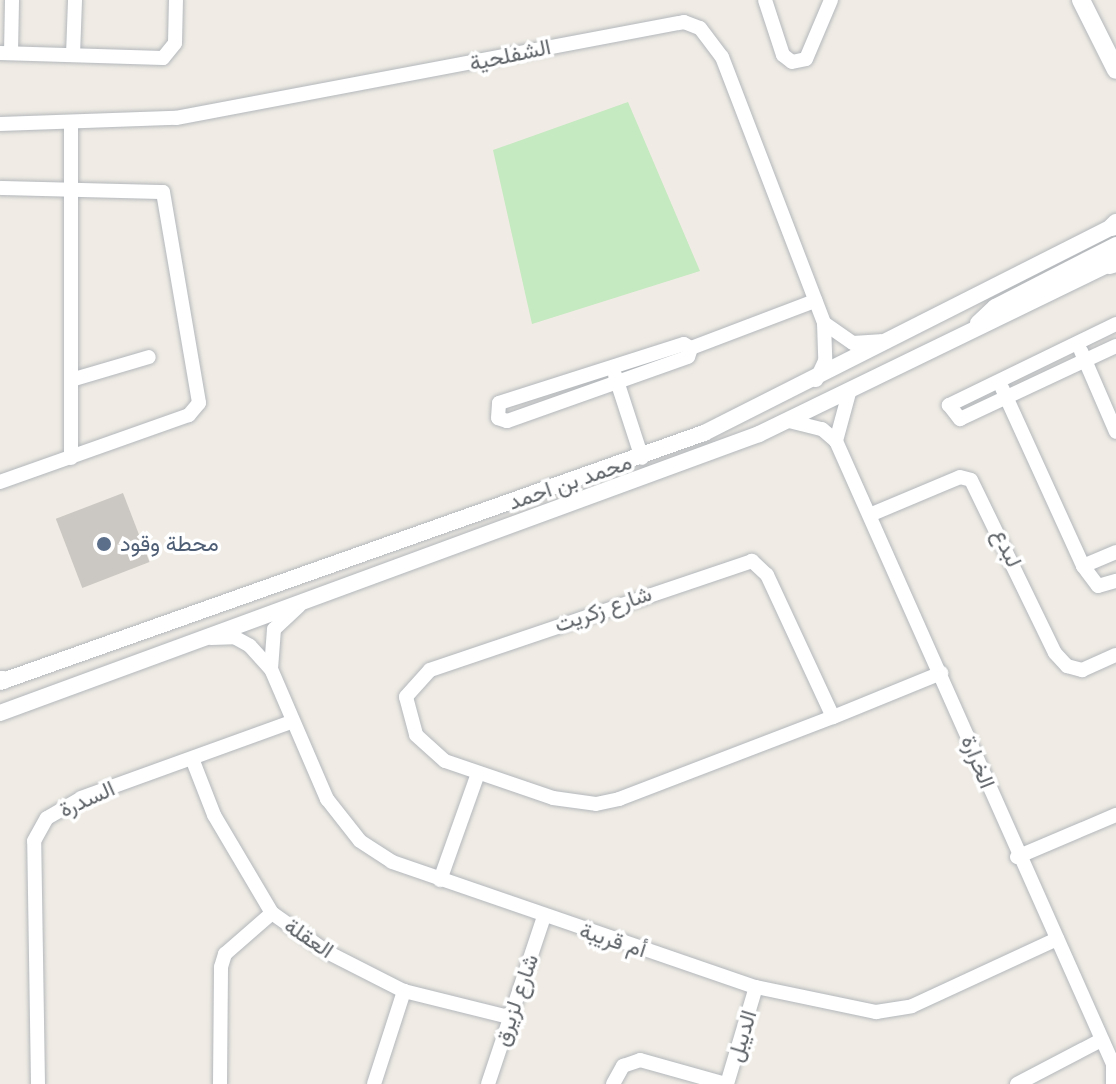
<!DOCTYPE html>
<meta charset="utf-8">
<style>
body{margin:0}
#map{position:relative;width:1116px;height:1084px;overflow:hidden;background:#f0ece5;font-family:Raleway,Vazirmatn,sans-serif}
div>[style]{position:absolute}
.green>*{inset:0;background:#c5e9c0}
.building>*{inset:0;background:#cbc7c2;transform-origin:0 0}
.roads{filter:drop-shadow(0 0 2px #b3b7bb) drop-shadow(0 0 2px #b3b7bb)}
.minor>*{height:14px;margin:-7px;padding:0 7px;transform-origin:7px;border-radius:7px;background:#fff}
.tertiary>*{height:16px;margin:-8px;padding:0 8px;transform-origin:8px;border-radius:8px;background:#fff}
.secondary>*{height:18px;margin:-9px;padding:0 9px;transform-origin:9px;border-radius:9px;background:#fff}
.dots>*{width:22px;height:22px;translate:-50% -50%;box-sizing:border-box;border:4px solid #fff;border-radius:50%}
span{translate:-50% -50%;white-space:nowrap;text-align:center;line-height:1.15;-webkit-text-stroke:7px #fff;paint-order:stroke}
.street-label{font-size:22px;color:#5d6267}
.service-label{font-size:22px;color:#4e5e75}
.left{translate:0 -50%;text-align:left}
</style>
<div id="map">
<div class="green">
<i style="clip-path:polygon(628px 102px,700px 271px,532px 324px,493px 150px)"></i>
</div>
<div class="building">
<i style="left:123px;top:493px;width:74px;height:72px;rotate:69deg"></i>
</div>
<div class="roads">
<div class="minor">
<i style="left:765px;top:0;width:58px;rotate:71.9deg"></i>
<i style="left:783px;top:55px;width:11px;rotate:38deg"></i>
<i style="left:792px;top:62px;width:14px;rotate:-12deg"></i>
<i style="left:806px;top:59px;width:64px;rotate:-67deg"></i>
<i style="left:0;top:53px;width:163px;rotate:1.8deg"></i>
<i style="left:163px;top:58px;width:19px;rotate:-51deg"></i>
<i style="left:175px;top:43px;width:43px;rotate:-88.7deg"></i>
<i style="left:11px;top:53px;width:53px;rotate:-88.9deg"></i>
<i style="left:73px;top:55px;width:55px;rotate:-87.9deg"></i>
<i style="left:0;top:124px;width:176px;rotate:-2deg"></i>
<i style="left:176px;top:118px;width:517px;rotate:-10.7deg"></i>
<i style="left:684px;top:22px;width:17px;rotate:21deg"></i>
<i style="left:700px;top:28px;width:36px;rotate:53deg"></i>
<i style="left:722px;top:57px;width:285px;rotate:69deg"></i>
<i style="left:824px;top:323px;width:38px;rotate:88deg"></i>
<i style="left:825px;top:361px;width:21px;rotate:115deg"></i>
<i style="left:71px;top:125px;width:333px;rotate:90deg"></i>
<i style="left:0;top:188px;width:163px;rotate:1.4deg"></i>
<i style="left:163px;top:192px;width:214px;rotate:80.3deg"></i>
<i style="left:199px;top:403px;width:16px;rotate:130deg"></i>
<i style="left:189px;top:415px;width:201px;rotate:160.5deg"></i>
<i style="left:824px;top:323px;width:35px;rotate:35deg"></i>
<i style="left:853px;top:343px;width:27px;rotate:-4deg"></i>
<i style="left:1116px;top:324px;width:186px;rotate:154.1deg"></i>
<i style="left:949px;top:405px;width:18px;rotate:52deg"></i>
<i style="left:960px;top:419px;width:172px;rotate:-25.1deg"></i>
<i style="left:691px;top:348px;width:9px;rotate:108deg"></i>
<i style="left:688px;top:357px;width:192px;rotate:160.5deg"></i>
<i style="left:507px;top:421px;width:9px;rotate:-162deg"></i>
<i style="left:498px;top:418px;width:15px;rotate:-86deg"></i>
<i style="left:499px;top:403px;width:194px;rotate:-17.7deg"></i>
<i style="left:684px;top:344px;width:8px;rotate:30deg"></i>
<i style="left:691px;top:348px;width:133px;rotate:-20.8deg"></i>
<i style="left:1081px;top:351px;width:88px;rotate:66.6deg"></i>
<i style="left:615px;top:375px;width:87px;rotate:72deg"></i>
<i style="left:71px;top:380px;width:81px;rotate:-16.4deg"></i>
<i style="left:1002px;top:388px;width:196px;rotate:65.5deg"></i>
<i style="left:1083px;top:566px;width:36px;rotate:-23deg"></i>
<i style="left:849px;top:393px;width:50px;rotate:105.2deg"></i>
<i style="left:836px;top:441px;width:682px;rotate:66.03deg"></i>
<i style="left:1113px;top:1064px;width:20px;rotate:90deg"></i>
<i style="left:789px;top:421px;width:34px;rotate:14deg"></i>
<i style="left:822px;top:429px;width:18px;rotate:41deg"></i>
<i style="left:872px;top:514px;width:95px;rotate:-22.8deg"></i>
<i style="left:960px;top:477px;width:11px;rotate:15deg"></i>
<i style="left:971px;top:480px;width:192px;rotate:64.1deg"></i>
<i style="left:1055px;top:653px;width:18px;rotate:47deg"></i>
<i style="left:1067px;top:666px;width:16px;rotate:15deg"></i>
<i style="left:1082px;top:670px;width:37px;rotate:-24deg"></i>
<i style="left:1083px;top:566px;width:25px;rotate:53deg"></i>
<i style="left:1098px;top:586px;width:19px;rotate:-16deg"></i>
<i style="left:299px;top:606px;width:34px;rotate:137deg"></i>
<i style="left:274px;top:629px;width:40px;rotate:94.3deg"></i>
<i style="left:271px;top:669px;width:142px;rotate:66.7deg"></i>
<i style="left:327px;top:799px;width:53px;rotate:51.8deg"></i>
<i style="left:360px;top:841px;width:38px;rotate:33deg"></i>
<i style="left:392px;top:862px;width:385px;rotate:19deg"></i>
<i style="left:756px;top:987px;width:123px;rotate:11.8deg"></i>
<i style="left:876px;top:1012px;width:36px;rotate:-9deg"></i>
<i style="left:912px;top:1006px;width:160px;rotate:-24.8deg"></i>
<i style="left:211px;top:638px;width:23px;rotate:-2deg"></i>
<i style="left:234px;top:637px;width:18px;rotate:29deg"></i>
<i style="left:250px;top:646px;width:31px;rotate:48deg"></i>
<i style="left:833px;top:717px;width:157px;rotate:-114.9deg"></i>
<i style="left:767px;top:575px;width:21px;rotate:-137deg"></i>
<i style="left:752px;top:561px;width:340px;rotate:161.3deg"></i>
<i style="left:430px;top:670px;width:36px;rotate:132deg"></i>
<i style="left:406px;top:697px;width:39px;rotate:75deg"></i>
<i style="left:416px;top:735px;width:39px;rotate:42deg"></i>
<i style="left:445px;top:761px;width:114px;rotate:18.9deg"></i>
<i style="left:553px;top:798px;width:43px;rotate:7.9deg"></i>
<i style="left:596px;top:804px;width:24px;rotate:-12deg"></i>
<i style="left:619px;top:799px;width:229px;rotate:-21deg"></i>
<i style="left:833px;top:717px;width:117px;rotate:-22.2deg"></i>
<i style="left:193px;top:761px;width:58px;rotate:68.7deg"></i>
<i style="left:214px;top:815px;width:114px;rotate:59.4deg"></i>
<i style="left:272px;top:913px;width:67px;rotate:35.3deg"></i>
<i style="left:327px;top:952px;width:86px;rotate:26.9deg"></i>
<i style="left:404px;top:991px;width:108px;rotate:13.9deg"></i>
<i style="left:1017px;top:857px;width:108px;rotate:-23deg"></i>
<i style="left:440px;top:880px;width:110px;rotate:-70.4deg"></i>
<i style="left:38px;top:1084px;width:243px;rotate:-90.9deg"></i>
<i style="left:34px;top:841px;width:26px;rotate:-61deg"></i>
<i style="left:47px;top:818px;width:39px;rotate:-30deg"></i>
<i style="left:81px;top:798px;width:223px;rotate:-19.9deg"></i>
<i style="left:220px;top:1084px;width:117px;rotate:-89.5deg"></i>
<i style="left:221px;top:967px;width:14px;rotate:-73deg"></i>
<i style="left:225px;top:954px;width:62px;rotate:-41.1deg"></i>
<i style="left:374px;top:1084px;width:98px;rotate:-72.1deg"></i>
<i style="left:488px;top:1084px;width:176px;rotate:-71.5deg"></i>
<i style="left:613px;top:1084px;width:21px;rotate:-61deg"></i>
<i style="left:623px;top:1066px;width:18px;rotate:-19deg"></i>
<i style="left:640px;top:1060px;width:89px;rotate:15.6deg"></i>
<i style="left:727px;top:1084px;width:101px;rotate:-73.4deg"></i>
<i style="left:1017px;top:1084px;width:95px;rotate:-27.6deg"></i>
</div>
<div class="tertiary">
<i style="left:978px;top:323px;width:23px;rotate:-43deg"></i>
<i style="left:995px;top:307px;width:136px;rotate:-27.1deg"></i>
<i style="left:0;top:682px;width:747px;rotate:-19.48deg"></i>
<i style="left:704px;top:433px;width:462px;rotate:-26.8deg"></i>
<i style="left:0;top:713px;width:809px;rotate:-20.18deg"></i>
<i style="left:759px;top:434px;width:397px;rotate:-25.9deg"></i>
</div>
<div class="secondary">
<i style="left:1081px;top:0;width:78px;rotate:63.4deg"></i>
<i style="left:1112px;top:227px;width:6px;rotate:-45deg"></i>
<i style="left:1109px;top:265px;width:7px;rotate:-16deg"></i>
<i style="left:0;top:680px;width:4px"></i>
</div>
</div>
<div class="dots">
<i style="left:104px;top:544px;background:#5c6f8a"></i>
</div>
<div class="street-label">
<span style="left:510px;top:55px;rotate:-12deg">الشفلحية</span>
<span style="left:570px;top:482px;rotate:-19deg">محمد بن احمد</span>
<span style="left:1007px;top:548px;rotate:65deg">لبدع</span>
<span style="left:603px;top:609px;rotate:-19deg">شارع زكريت</span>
<span style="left:978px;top:762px;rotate:68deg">الخرارة</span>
<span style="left:87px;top:799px;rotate:-24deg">السدرة</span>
<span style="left:309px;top:938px;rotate:34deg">العقلة</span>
<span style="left:613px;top:940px;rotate:18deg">أم قريبة</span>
<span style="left:516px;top:1000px;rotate:-71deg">شارع لزيرق</span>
<span style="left:742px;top:1036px;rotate:-73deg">الديبل</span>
</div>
<div class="service-label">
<span class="left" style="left:120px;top:544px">محطة وقود</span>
</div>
</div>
